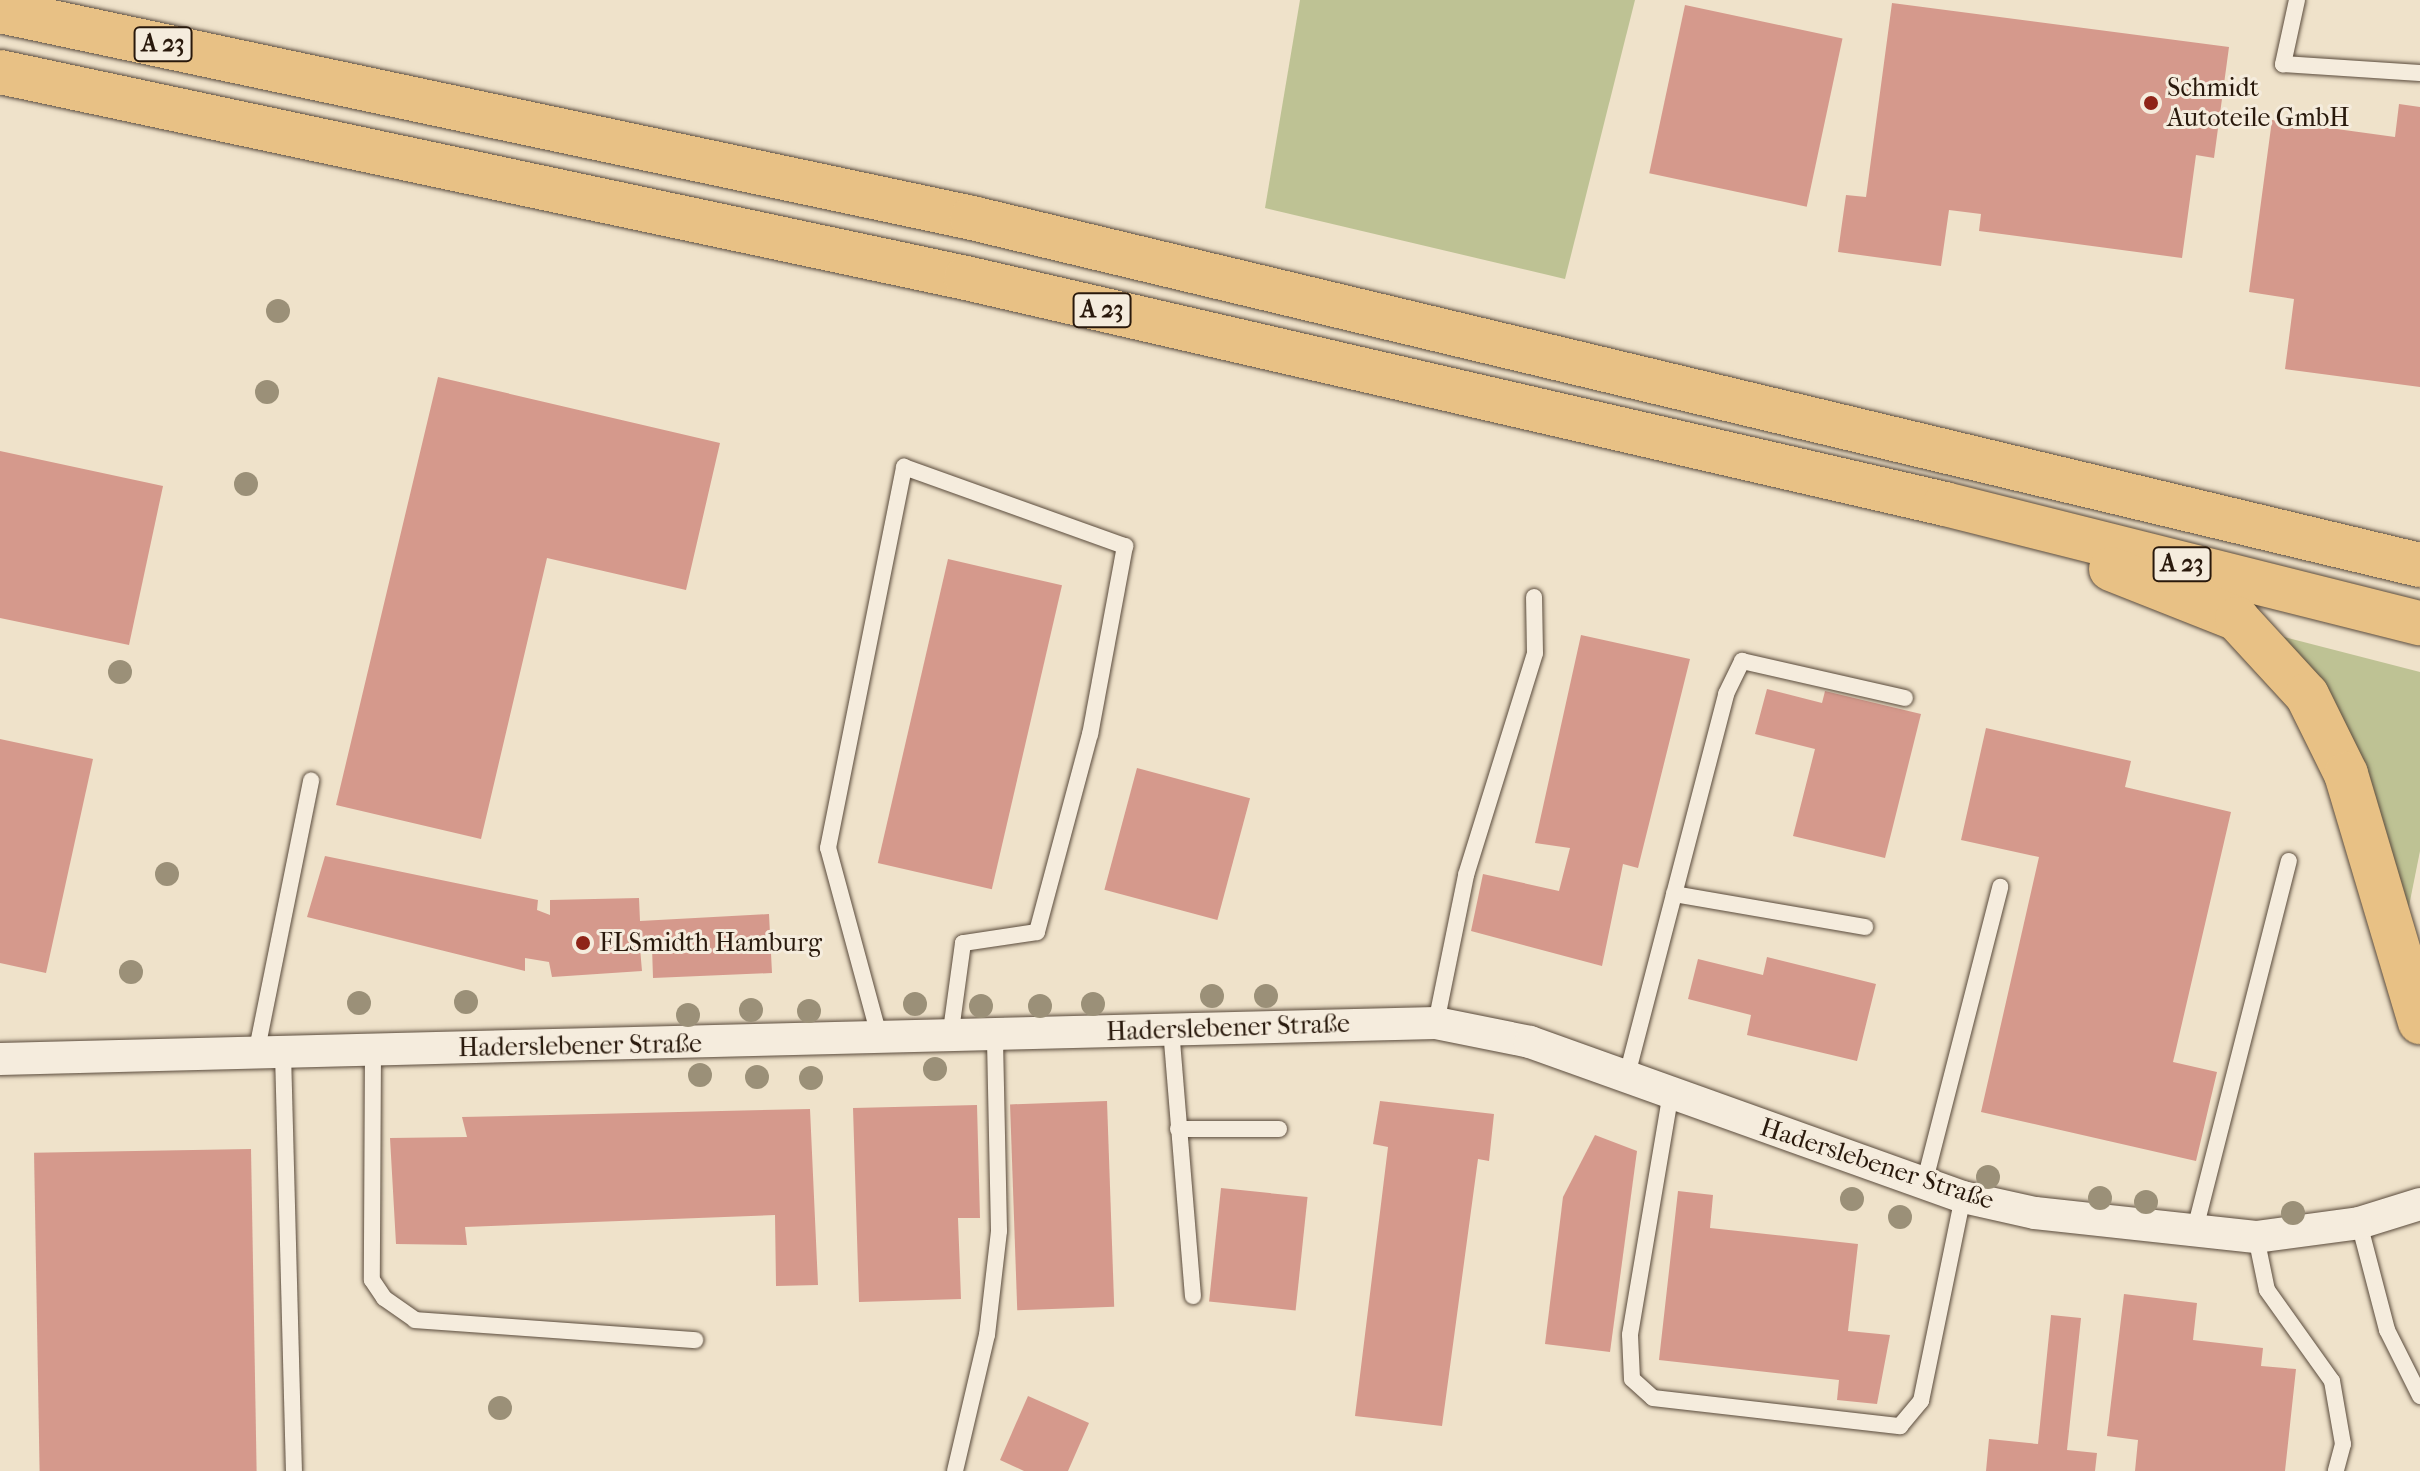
<!DOCTYPE html>
<meta charset="utf-8">
<style>
body{margin:0}
#map{position:relative;width:2420px;height:1471px;overflow:hidden;background:#efe2ca;font-family:"IM FELL French Canon",serif}
div>[style]{position:absolute}
.green>*{inset:0;background:#bec294}
.building>*{inset:0;background:#d5998c;transform-origin:0 0}
.roads{filter:drop-shadow(0 0 2px #5a4b3c) drop-shadow(0 0 2px #5a4b3c)}
.service>*{height:16px;margin:-8px;padding:0 8px;transform-origin:8px;border-radius:8px;background:#f5ecdd}
.minor>*{height:32px;margin:-16px;padding:0 16px;transform-origin:16px;border-radius:16px;background:#f5ecdd}
.motorway>*{height:44px;margin:-22px;padding:0 22px;transform-origin:22px;border-radius:22px;background:#e8c185}
.trees>*{width:24px;height:24px;margin:-12px;border-radius:50%;background:#9b9078}
.dots>*{width:22px;height:22px;translate:-50% -50%;box-sizing:border-box;border:4px solid #f5ecdd;border-radius:50%}
span{translate:-50% -50%;white-space:nowrap;text-align:center;line-height:1.15;-webkit-text-stroke:6px #f5ecdd;paint-order:stroke}
.shield-label span{padding:2px 6px;background:#f5ecdd;border:2px solid;border-radius:6px;-webkit-text-stroke-width:0}
.shield-label{font-size:24px;color:#29190c;font-weight:700}
.poi-label{font-size:26px;color:#29190c}
.left{translate:0 -50%;text-align:left}
.street-label{font-size:26px;color:#29190c}
</style>
<div id="map">
<div class="green">
<i style="clip-path:polygon(1300px 0,1635px 0,1565px 279px,1265px 208px)"></i>
<i style="clip-path:polygon(2284px 637px,2420px 672px,2420px 851px,2407px 916px)"></i>
</div>
<div class="building">
<i style="clip-path:polygon(1892px 3px,2229px 47px,2214px 158px,2196px 155px,2182px 258px,1979px 231px,1981px 214px,1949px 210px,1941px 266px,1838px 252px,1846px 195px,1866px 197px)"></i>
<i style="left:1685px;top:5px;width:161px;height:172px;rotate:12deg"></i>
<i style="clip-path:polygon(2399px 104px,2420px 107px,2420px 387px,2285px 369px,2294px 299px,2249px 292px,2272px 120px,2395px 137px)"></i>
<i style="clip-path:polygon(438px 377px,720px 443px,686px 590px,547px 558px,481px 839px,336px 805px)"></i>
<i style="clip-path:polygon(0 451px,163px 486px,129px 645px,0 618px)"></i>
<i style="left:948px;top:559px;width:117px;height:312px;rotate:13deg"></i>
<i style="clip-path:polygon(1581px 635px,1690px 659px,1638px 868px,1623px 864px,1602px 966px,1471px 931px,1483px 874px,1559px 891px,1570px 848px,1535px 843px)"></i>
<i style="clip-path:polygon(1767px 689px,1822px 703px,1825px 691px,1921px 714px,1885px 858px,1793px 836px,1815px 749px,1755px 734px)"></i>
<i style="clip-path:polygon(1986px 728px,2131px 761px,2125px 787px,2231px 812px,2173px 1062px,2217px 1072px,2196px 1161px,1981px 1112px,2039px 857px,1961px 840px)"></i>
<i style="clip-path:polygon(0 739px,93px 759px,46px 973px,0 963px)"></i>
<i style="left:1137px;top:768px;width:117px;height:126px;rotate:15deg"></i>
<i style="clip-path:polygon(325px 856px,538px 900px,537px 910px,550px 915px,550px 900px,639px 898px,640px 921px,769px 914px,772px 973px,653px 978px,652px 947px,640px 948px,642px 971px,552px 977px,549px 962px,525px 958px,525px 971px,307px 917px)"></i>
<i style="clip-path:polygon(1767px 957px,1876px 984px,1857px 1061px,1747px 1035px,1751px 1015px,1688px 999px,1698px 959px,1763px 975px)"></i>
<i style="left:1107px;top:1101px;width:206px;height:97px;rotate:88deg"></i>
<i style="clip-path:polygon(1380px 1101px,1494px 1114px,1489px 1161px,1478px 1159px,1442px 1426px,1355px 1416px,1388px 1147px,1373px 1144px)"></i>
<i style="clip-path:polygon(977px 1105px,980px 1218px,958px 1218px,961px 1299px,859px 1302px,853px 1108px)"></i>
<i style="clip-path:polygon(810px 1109px,818px 1285px,776px 1286px,775px 1215px,465px 1227px,467px 1245px,396px 1244px,390px 1138px,467px 1137px,462px 1117px)"></i>
<i style="clip-path:polygon(1595px 1135px,1637px 1151px,1610px 1352px,1545px 1344px,1563px 1197px)"></i>
<i style="left:251px;top:1149px;width:322px;height:217px;rotate:89deg"></i>
<i style="left:1221px;top:1188px;width:87px;height:114px;rotate:6deg"></i>
<i style="clip-path:polygon(1678px 1191px,1713px 1195px,1710px 1228px,1858px 1244px,1848px 1331px,1890px 1335px,1877px 1404px,1837px 1400px,1839px 1380px,1659px 1360px)"></i>
<i style="clip-path:polygon(2124px 1294px,2197px 1303px,2193px 1340px,2263px 1348px,2261px 1366px,2296px 1369px,2285px 1471px,2135px 1471px,2138px 1440px,2107px 1436px)"></i>
<i style="clip-path:polygon(2051px 1315px,2081px 1318px,2067px 1450px,2097px 1453px,2095px 1471px,1986px 1471px,1989px 1439px,2038px 1444px)"></i>
<i style="clip-path:polygon(1028px 1396px,1089px 1423px,1068px 1471px,1024px 1471px,1000px 1460px)"></i>
</div>
<div class="roads">
<div class="service">
<i style="left:2297px;top:0;width:66px;rotate:102.3deg"></i>
<i style="left:2283px;top:64px;width:137px;rotate:3.8deg"></i>
<i style="left:1674px;top:894px;width:194px;rotate:9.8deg"></i>
<i style="left:1436px;top:1023px;width:151px;rotate:-78.5deg"></i>
<i style="left:1466px;top:875px;width:232px;rotate:-72.7deg"></i>
<i style="left:1535px;top:653px;width:56px;rotate:-91deg"></i>
<i style="left:1171px;top:1029px;width:268px;rotate:85.3deg"></i>
<i style="left:880px;top:1039px;width:198px;rotate:-105.2deg"></i>
<i style="left:828px;top:848px;width:389px;rotate:-78.7deg"></i>
<i style="left:904px;top:467px;width:235px;rotate:19.7deg"></i>
<i style="left:1125px;top:546px;width:191px;rotate:100.5deg"></i>
<i style="left:1090px;top:734px;width:205px;rotate:105deg"></i>
<i style="left:1037px;top:932px;width:75px;rotate:171.5deg"></i>
<i style="left:963px;top:943px;width:96px;rotate:97.8deg"></i>
<i style="left:373px;top:1051px;width:229px;rotate:90.3deg"></i>
<i style="left:372px;top:1280px;width:22px;rotate:56deg"></i>
<i style="left:384px;top:1298px;width:38px;rotate:35deg"></i>
<i style="left:415px;top:1320px;width:281px;rotate:4.1deg"></i>
<i style="left:283px;top:1053px;width:418px;rotate:88.5deg"></i>
<i style="left:256px;top:1054px;width:279px;rotate:-78.6deg"></i>
<i style="left:1627px;top:1075px;width:394px;rotate:-75.4deg"></i>
<i style="left:1726px;top:694px;width:37px;rotate:-64deg"></i>
<i style="left:1742px;top:661px;width:167px;rotate:12.8deg"></i>
<i style="left:1671px;top:1092px;width:246px;rotate:99.6deg"></i>
<i style="left:1630px;top:1335px;width:44px;rotate:87.4deg"></i>
<i style="left:1632px;top:1379px;width:28px;rotate:42deg"></i>
<i style="left:1653px;top:1398px;width:249px;rotate:6.5deg"></i>
<i style="left:1900px;top:1426px;width:33px;rotate:-50deg"></i>
<i style="left:1921px;top:1401px;width:208px;rotate:-78.4deg"></i>
<i style="left:1178px;top:1129px;width:101px"></i>
<i style="left:1924px;top:1184px;width:307px;rotate:-75.6deg"></i>
<i style="left:2359px;top:1223px;width:111px;rotate:75.3deg"></i>
<i style="left:2387px;top:1330px;width:74px;rotate:63.4deg"></i>
<i style="left:2194px;top:1233px;width:384px;rotate:-75.7deg"></i>
<i style="left:2256px;top:1237px;width:54px;rotate:78.3deg"></i>
<i style="left:2267px;top:1290px;width:112px;rotate:54.5deg"></i>
<i style="left:2332px;top:1381px;width:64px;rotate:80.1deg"></i>
<i style="left:2343px;top:1444px;width:28px;rotate:105deg"></i>
<i style="left:955px;top:1471px;width:140px;rotate:-76.8deg"></i>
<i style="left:987px;top:1335px;width:105px;rotate:-83.4deg"></i>
<i style="left:999px;top:1231px;width:194px;rotate:-91.2deg"></i>
</div>
<div class="minor">
<i style="left:0;top:1059px;width:1436px;rotate:-1.44deg"></i>
<i style="left:1436px;top:1023px;width:96px;rotate:11.4deg"></i>
<i style="left:1530px;top:1042px;width:460px;rotate:19.7deg"></i>
<i style="left:1963px;top:1197px;width:74px;rotate:12.5deg"></i>
<i style="left:2035px;top:1213px;width:222px;rotate:6.2deg"></i>
<i style="left:2256px;top:1237px;width:104px;rotate:-7.7deg"></i>
<i style="left:2359px;top:1223px;width:64px;rotate:-17.3deg"></i>
</div>
<div class="motorway">
<i style="left:0;top:11px;width:994px;rotate:12.02deg"></i>
<i style="left:972px;top:218px;width:1489px;rotate:13.48deg"></i>
<i style="left:0;top:72px;width:988px;rotate:12.04deg"></i>
<i style="left:966px;top:278px;width:1005px;rotate:13deg"></i>
<i style="left:1945px;top:504px;width:490px;rotate:14.1deg"></i>
<i style="left:2111px;top:569px;width:136px;rotate:21.6deg"></i>
<i style="left:2237px;top:619px;width:103px;rotate:47.4deg"></i>
<i style="left:2307px;top:695px;width:88px;rotate:63.7deg"></i>
<i style="left:2346px;top:774px;width:259px;rotate:73.4deg"></i>
</div>
</div>
<div class="trees">
<i style="left:278px;top:311px"></i>
<i style="left:267px;top:392px"></i>
<i style="left:246px;top:484px"></i>
<i style="left:120px;top:672px"></i>
<i style="left:167px;top:874px"></i>
<i style="left:131px;top:972px"></i>
<i style="left:1212px;top:996px"></i>
<i style="left:1266px;top:996px"></i>
<i style="left:466px;top:1002px"></i>
<i style="left:359px;top:1003px"></i>
<i style="left:915px;top:1004px"></i>
<i style="left:1093px;top:1004px"></i>
<i style="left:981px;top:1006px"></i>
<i style="left:1040px;top:1006px"></i>
<i style="left:751px;top:1010px"></i>
<i style="left:809px;top:1011px"></i>
<i style="left:688px;top:1015px"></i>
<i style="left:935px;top:1069px"></i>
<i style="left:700px;top:1075px"></i>
<i style="left:757px;top:1077px"></i>
<i style="left:811px;top:1078px"></i>
<i style="left:1988px;top:1177px"></i>
<i style="left:2100px;top:1198px"></i>
<i style="left:1852px;top:1199px"></i>
<i style="left:2146px;top:1202px"></i>
<i style="left:2293px;top:1213px"></i>
<i style="left:1900px;top:1217px"></i>
<i style="left:500px;top:1408px"></i>
</div>
<div class="dots">
<i style="left:2151px;top:103px;background:#8f2418"></i>
<i style="left:583px;top:943px;background:#8f2418"></i>
</div>
<div class="shield-label">
<span style="left:163px;top:44px">A 23</span>
<span style="left:1102px;top:310px">A 23</span>
<span style="left:2182px;top:564px">A 23</span>
</div>
<div class="poi-label">
<span class="left" style="left:2167px;top:103px">Schmidt<br>Autoteile GmbH</span>
<span class="left" style="left:599px;top:943px">FLSmidth Hamburg</span>
</div>
<div class="street-label">
<span style="left:1228px;top:1028px;rotate:-2deg">Haderslebener Straße</span>
<span style="left:580px;top:1046px;rotate:-1deg">Haderslebener Straße</span>
<span style="left:1877px;top:1164px;rotate:18deg">Haderslebener Straße</span>
</div>
</div>
